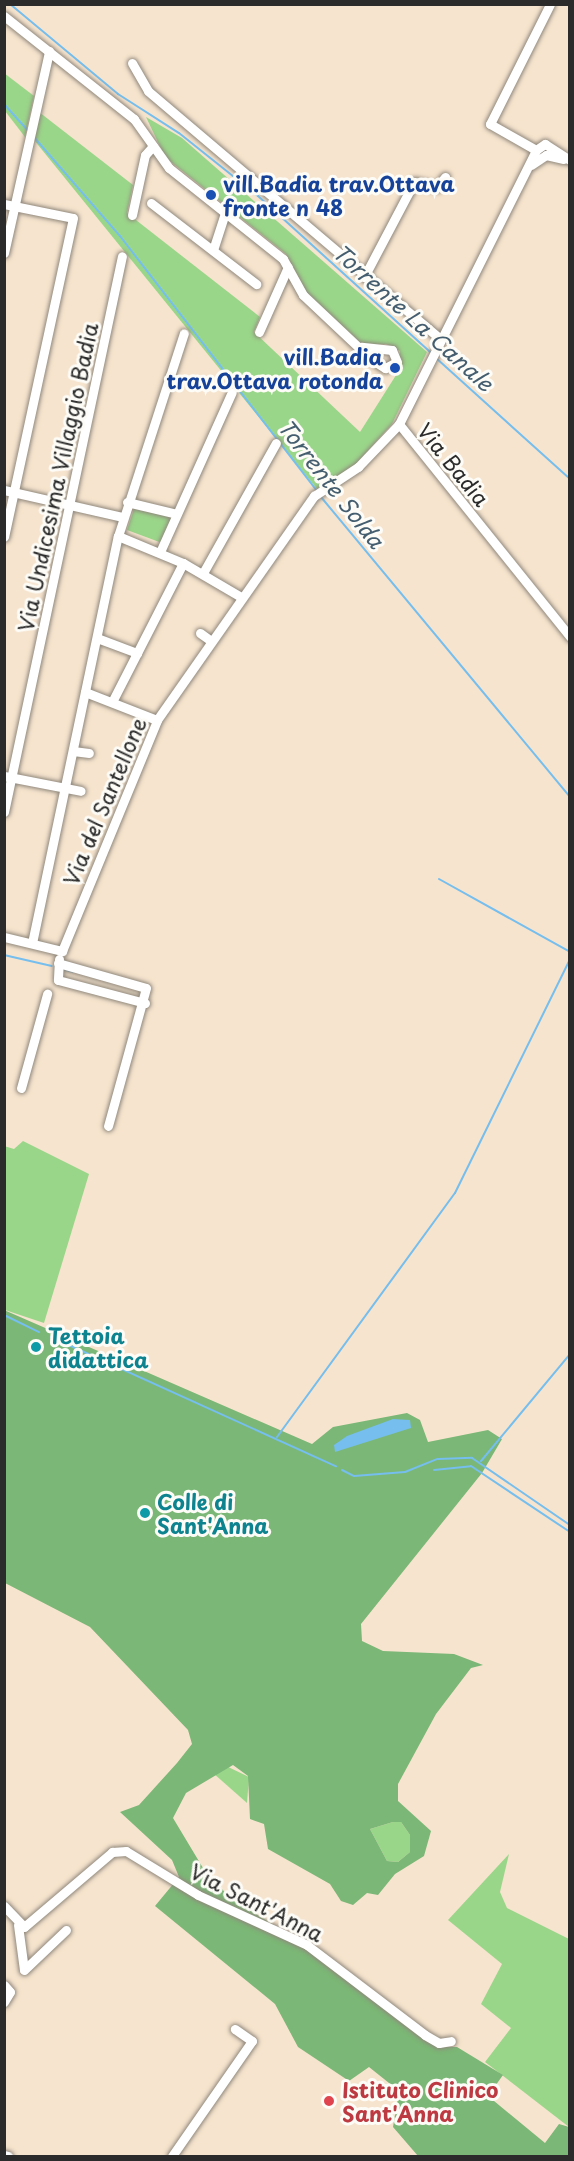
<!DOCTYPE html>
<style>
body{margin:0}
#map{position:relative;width:574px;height:2161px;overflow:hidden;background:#f6e4ce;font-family:"Playpen Sans",sans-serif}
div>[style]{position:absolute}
.green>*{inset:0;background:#9ad68a}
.forest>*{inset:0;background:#7bb776}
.water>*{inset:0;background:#75beee}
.stream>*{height:2px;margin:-1px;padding:0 1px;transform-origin:1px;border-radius:1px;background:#75beee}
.roads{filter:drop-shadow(0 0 2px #90887c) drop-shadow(0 0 2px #90887c)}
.street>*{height:9px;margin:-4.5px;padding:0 4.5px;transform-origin:4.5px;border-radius:4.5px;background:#fff}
.dots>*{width:16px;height:16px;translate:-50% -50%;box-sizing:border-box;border:3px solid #fdfcf7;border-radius:50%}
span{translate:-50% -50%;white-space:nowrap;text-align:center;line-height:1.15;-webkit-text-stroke:6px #fdfcf7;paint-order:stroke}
.transit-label{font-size:21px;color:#164399;font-weight:700}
.left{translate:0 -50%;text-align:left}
.right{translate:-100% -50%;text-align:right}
.street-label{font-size:21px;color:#2b2b2b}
.culture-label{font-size:21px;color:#0d838f;font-weight:700}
.health-label{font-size:21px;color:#be3a42;font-weight:700}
.water-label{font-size:22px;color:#455e6f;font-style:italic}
.frame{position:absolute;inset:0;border:6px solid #2b2b2b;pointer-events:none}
</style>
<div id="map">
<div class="green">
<i style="clip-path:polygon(4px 73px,34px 96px,25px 137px,5px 111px)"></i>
<i style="clip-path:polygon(39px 112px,133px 185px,127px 213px,260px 317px,254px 332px,360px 432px,398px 372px,400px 351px,386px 344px,364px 346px,307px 293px,286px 254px,165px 157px,146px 117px,182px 138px,427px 352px,392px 424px,355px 465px,317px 489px,34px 140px)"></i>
<i style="clip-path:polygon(134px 509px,173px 517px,162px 543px,127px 530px)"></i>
<i style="clip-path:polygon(23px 1141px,89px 1174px,44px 1323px,5px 1310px,4px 1146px,14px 1149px)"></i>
<i style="clip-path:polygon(224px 1765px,249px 1777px,247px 1803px,213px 1773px)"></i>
<i style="clip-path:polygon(393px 1822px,401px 1822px,410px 1835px,410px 1852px,398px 1862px,387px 1861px,370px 1829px)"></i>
<i style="clip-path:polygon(509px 1854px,500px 1892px,507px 1908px,569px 1939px,569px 2127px,485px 2062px,511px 2028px,481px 2004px,502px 1964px,448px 1920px)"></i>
</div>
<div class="forest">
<i style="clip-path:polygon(evenodd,4px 1310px,312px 1444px,333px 1427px,407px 1413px,420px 1420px,428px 1442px,488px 1430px,502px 1439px,482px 1473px,361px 1624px,362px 1641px,383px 1651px,454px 1654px,483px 1665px,471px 1668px,436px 1714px,398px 1784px,398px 1801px,431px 1831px,424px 1856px,395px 1874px,378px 1895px,367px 1893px,353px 1905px,341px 1901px,330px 1884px,268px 1849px,264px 1824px,250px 1819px,248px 1776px,233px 1765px,186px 1793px,173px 1818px,203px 1868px,231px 1899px,292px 1936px,440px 2047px,457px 2047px,503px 2075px,488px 2096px,545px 2143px,559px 2124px,569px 2127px,569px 2156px,418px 2156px,393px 2127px,399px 2091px,369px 2067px,349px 2081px,298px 2047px,275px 2004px,155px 1906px,179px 1877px,172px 1860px,120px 1812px,139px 1805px,177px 1763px,192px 1744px,188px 1730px,90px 1627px,5px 1583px,4px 1310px,393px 1822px,401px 1822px,410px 1835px,410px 1852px,398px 1862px,387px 1861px,370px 1829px,393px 1822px)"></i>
</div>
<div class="water">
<i style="clip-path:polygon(393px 1419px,410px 1420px,411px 1428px,335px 1452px,334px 1445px,347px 1436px)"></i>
</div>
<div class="stream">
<i style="left:10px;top:4px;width:141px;rotate:39.8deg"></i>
<i style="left:118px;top:94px;width:72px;rotate:32.6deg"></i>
<i style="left:179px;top:133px;width:101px;rotate:38.6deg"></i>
<i style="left:258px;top:196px;width:235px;rotate:42.2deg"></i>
<i style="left:4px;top:104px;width:38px;rotate:48deg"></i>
<i style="left:33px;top:136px;width:133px;rotate:49deg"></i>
<i style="left:120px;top:236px;width:324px;rotate:52.3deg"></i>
<i style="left:436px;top:358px;width:181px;rotate:42.1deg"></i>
<i style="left:321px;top:497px;width:390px;rotate:50.3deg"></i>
<i style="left:439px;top:879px;width:150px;rotate:29.1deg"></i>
<i style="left:4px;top:955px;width:49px;rotate:12.9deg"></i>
<i style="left:61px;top:969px;width:12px;rotate:14deg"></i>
<i style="left:4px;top:1315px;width:39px;rotate:26deg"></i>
<i style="left:51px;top:1337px;width:313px;rotate:24.4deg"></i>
<i style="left:277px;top:1437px;width:302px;rotate:-53.9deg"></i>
<i style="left:455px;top:1193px;width:261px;rotate:-63.8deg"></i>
<i style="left:481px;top:1461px;width:139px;rotate:-50.2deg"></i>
<i style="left:342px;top:1470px;width:13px;rotate:27deg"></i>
<i style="left:354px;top:1476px;width:51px;rotate:-4.5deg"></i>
<i style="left:405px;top:1472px;width:35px;rotate:-22deg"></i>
<i style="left:438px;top:1459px;width:34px;rotate:-2deg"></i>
<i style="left:472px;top:1458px;width:119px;rotate:34.4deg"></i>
<i style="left:434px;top:1470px;width:37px;rotate:-6deg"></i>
<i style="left:471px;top:1466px;width:119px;rotate:33.7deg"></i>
</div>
<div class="roads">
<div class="street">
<i style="left:4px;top:16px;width:166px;rotate:38.4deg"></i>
<i style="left:134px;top:119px;width:60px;rotate:54.5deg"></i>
<i style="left:169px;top:168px;width:146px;rotate:38.6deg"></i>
<i style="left:283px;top:259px;width:41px;rotate:60.9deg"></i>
<i style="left:303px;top:295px;width:93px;rotate:43.3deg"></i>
<i style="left:371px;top:359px;width:17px;rotate:33deg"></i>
<i style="left:385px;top:368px;width:13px;rotate:-27deg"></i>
<i style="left:397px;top:362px;width:13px;rotate:-113deg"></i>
<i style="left:392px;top:350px;width:31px;rotate:-174deg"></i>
<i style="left:132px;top:63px;width:32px;rotate:60deg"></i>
<i style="left:148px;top:91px;width:383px;rotate:40.3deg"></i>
<i style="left:536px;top:150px;width:53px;rotate:-150.5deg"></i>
<i style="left:490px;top:124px;width:134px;rotate:-63.4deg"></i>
<i style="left:531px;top:165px;width:18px;rotate:-34deg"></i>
<i style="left:546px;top:155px;width:18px;rotate:13deg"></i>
<i style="left:151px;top:203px;width:133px;rotate:37.6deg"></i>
<i style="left:4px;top:204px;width:70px;rotate:11.5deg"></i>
<i style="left:73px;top:218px;width:326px;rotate:102.2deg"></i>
<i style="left:132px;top:215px;width:61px;rotate:-77.8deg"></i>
<i style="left:145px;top:155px;width:12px;rotate:-48deg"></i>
<i style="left:213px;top:250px;width:40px;rotate:-72deg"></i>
<i style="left:4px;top:253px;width:207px;rotate:-77.4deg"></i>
<i style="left:364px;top:277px;width:107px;rotate:-62.2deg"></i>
<i style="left:414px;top:182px;width:24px;rotate:12deg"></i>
<i style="left:437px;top:187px;width:13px;rotate:-51deg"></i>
<i style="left:259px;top:332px;width:71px;rotate:-66deg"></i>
<i style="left:399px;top:424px;width:273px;rotate:51.2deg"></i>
<i style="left:4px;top:490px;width:122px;rotate:12.8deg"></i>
<i style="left:127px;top:502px;width:51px;rotate:13.5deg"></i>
<i style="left:118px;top:536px;width:70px;rotate:22.6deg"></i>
<i style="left:183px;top:563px;width:67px;rotate:30.4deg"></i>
<i style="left:160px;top:552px;width:175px;rotate:-65.8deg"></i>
<i style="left:203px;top:573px;width:149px;rotate:-60.7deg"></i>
<i style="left:200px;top:633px;width:14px;rotate:36deg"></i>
<i style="left:97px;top:638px;width:43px;rotate:20.6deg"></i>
<i style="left:85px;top:692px;width:77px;rotate:21.3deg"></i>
<i style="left:113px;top:700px;width:154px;rotate:-62.9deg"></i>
<i style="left:73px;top:751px;width:16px;rotate:7deg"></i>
<i style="left:4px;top:776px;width:78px;rotate:11deg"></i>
<i style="left:4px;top:812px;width:568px;rotate:-78.02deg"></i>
<i style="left:4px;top:937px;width:60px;rotate:13.6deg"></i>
<i style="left:62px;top:951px;width:250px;rotate:-67.6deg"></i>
<i style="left:157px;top:720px;width:274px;rotate:-55deg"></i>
<i style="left:314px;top:496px;width:53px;rotate:-33.4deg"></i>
<i style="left:358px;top:467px;width:59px;rotate:-46.4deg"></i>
<i style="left:399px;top:424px;width:306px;rotate:-63.4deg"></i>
<i style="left:536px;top:150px;width:11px;rotate:-34deg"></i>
<i style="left:545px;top:144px;width:30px;rotate:33deg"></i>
<i style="left:32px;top:943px;width:416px;rotate:-78.1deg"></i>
<i style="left:118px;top:536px;width:213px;rotate:-72deg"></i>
<i style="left:59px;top:959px;width:21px;rotate:93deg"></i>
<i style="left:58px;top:980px;width:90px;rotate:14.8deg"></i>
<i style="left:58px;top:963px;width:91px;rotate:15.9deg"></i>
<i style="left:146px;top:988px;width:143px;rotate:105.4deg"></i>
<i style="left:21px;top:1088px;width:98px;rotate:-74.5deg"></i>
<i style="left:4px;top:1906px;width:29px;rotate:46deg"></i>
<i style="left:24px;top:1927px;width:116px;rotate:-40.4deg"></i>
<i style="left:112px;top:1852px;width:14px;rotate:-4deg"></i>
<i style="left:126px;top:1851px;width:84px;rotate:31.4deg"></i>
<i style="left:198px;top:1895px;width:120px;rotate:24.6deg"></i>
<i style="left:307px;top:1945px;width:148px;rotate:37.3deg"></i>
<i style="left:425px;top:2035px;width:16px;rotate:30deg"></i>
<i style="left:439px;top:2043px;width:12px;rotate:-9deg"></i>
<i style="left:18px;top:1925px;width:45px;rotate:82.4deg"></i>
<i style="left:24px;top:1970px;width:58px;rotate:-43.6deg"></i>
<i style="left:4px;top:1985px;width:9px;rotate:49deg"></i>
<i style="left:10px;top:1992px;width:12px;rotate:121deg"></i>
<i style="left:4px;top:2155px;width:4px;rotate:14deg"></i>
<i style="left:172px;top:2156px;width:140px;rotate:-55.2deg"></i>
<i style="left:252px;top:2041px;width:21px;rotate:-145deg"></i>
</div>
</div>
<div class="dots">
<i style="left:211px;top:195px;background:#1a4fb4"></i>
<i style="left:395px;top:368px;background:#1a4fb4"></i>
<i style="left:36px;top:1347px;background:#0f9aa8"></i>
<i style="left:145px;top:1513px;background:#0f9aa8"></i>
<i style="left:329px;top:2101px;background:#e0444e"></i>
</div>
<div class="transit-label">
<span class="left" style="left:223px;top:195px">vill.Badia trav.Ottava<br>fronte n 48</span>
<span class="right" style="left:383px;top:368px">vill.Badia<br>trav.Ottava rotonda</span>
</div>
<div class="street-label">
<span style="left:454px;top:464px;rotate:51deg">Via Badia</span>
<span style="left:57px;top:477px;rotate:-78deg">Via Undicesima Villaggio Badia</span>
<span style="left:104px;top:801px;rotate:-67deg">Via del Santellone</span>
<span style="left:257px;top:1902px;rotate:27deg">Via Sant'Anna</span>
</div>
<div class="culture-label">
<span class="left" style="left:48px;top:1347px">Tettoia<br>didattica</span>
<span class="left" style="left:157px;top:1513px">Colle di<br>Sant'Anna</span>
</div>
<div class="health-label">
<span class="left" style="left:342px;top:2101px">Istituto Clinico<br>Sant'Anna</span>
</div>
<div class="water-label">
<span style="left:414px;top:317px;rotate:42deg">Torrente La Canale</span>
<span style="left:332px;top:483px;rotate:52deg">Torrente Solda</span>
</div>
<div class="frame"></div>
</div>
